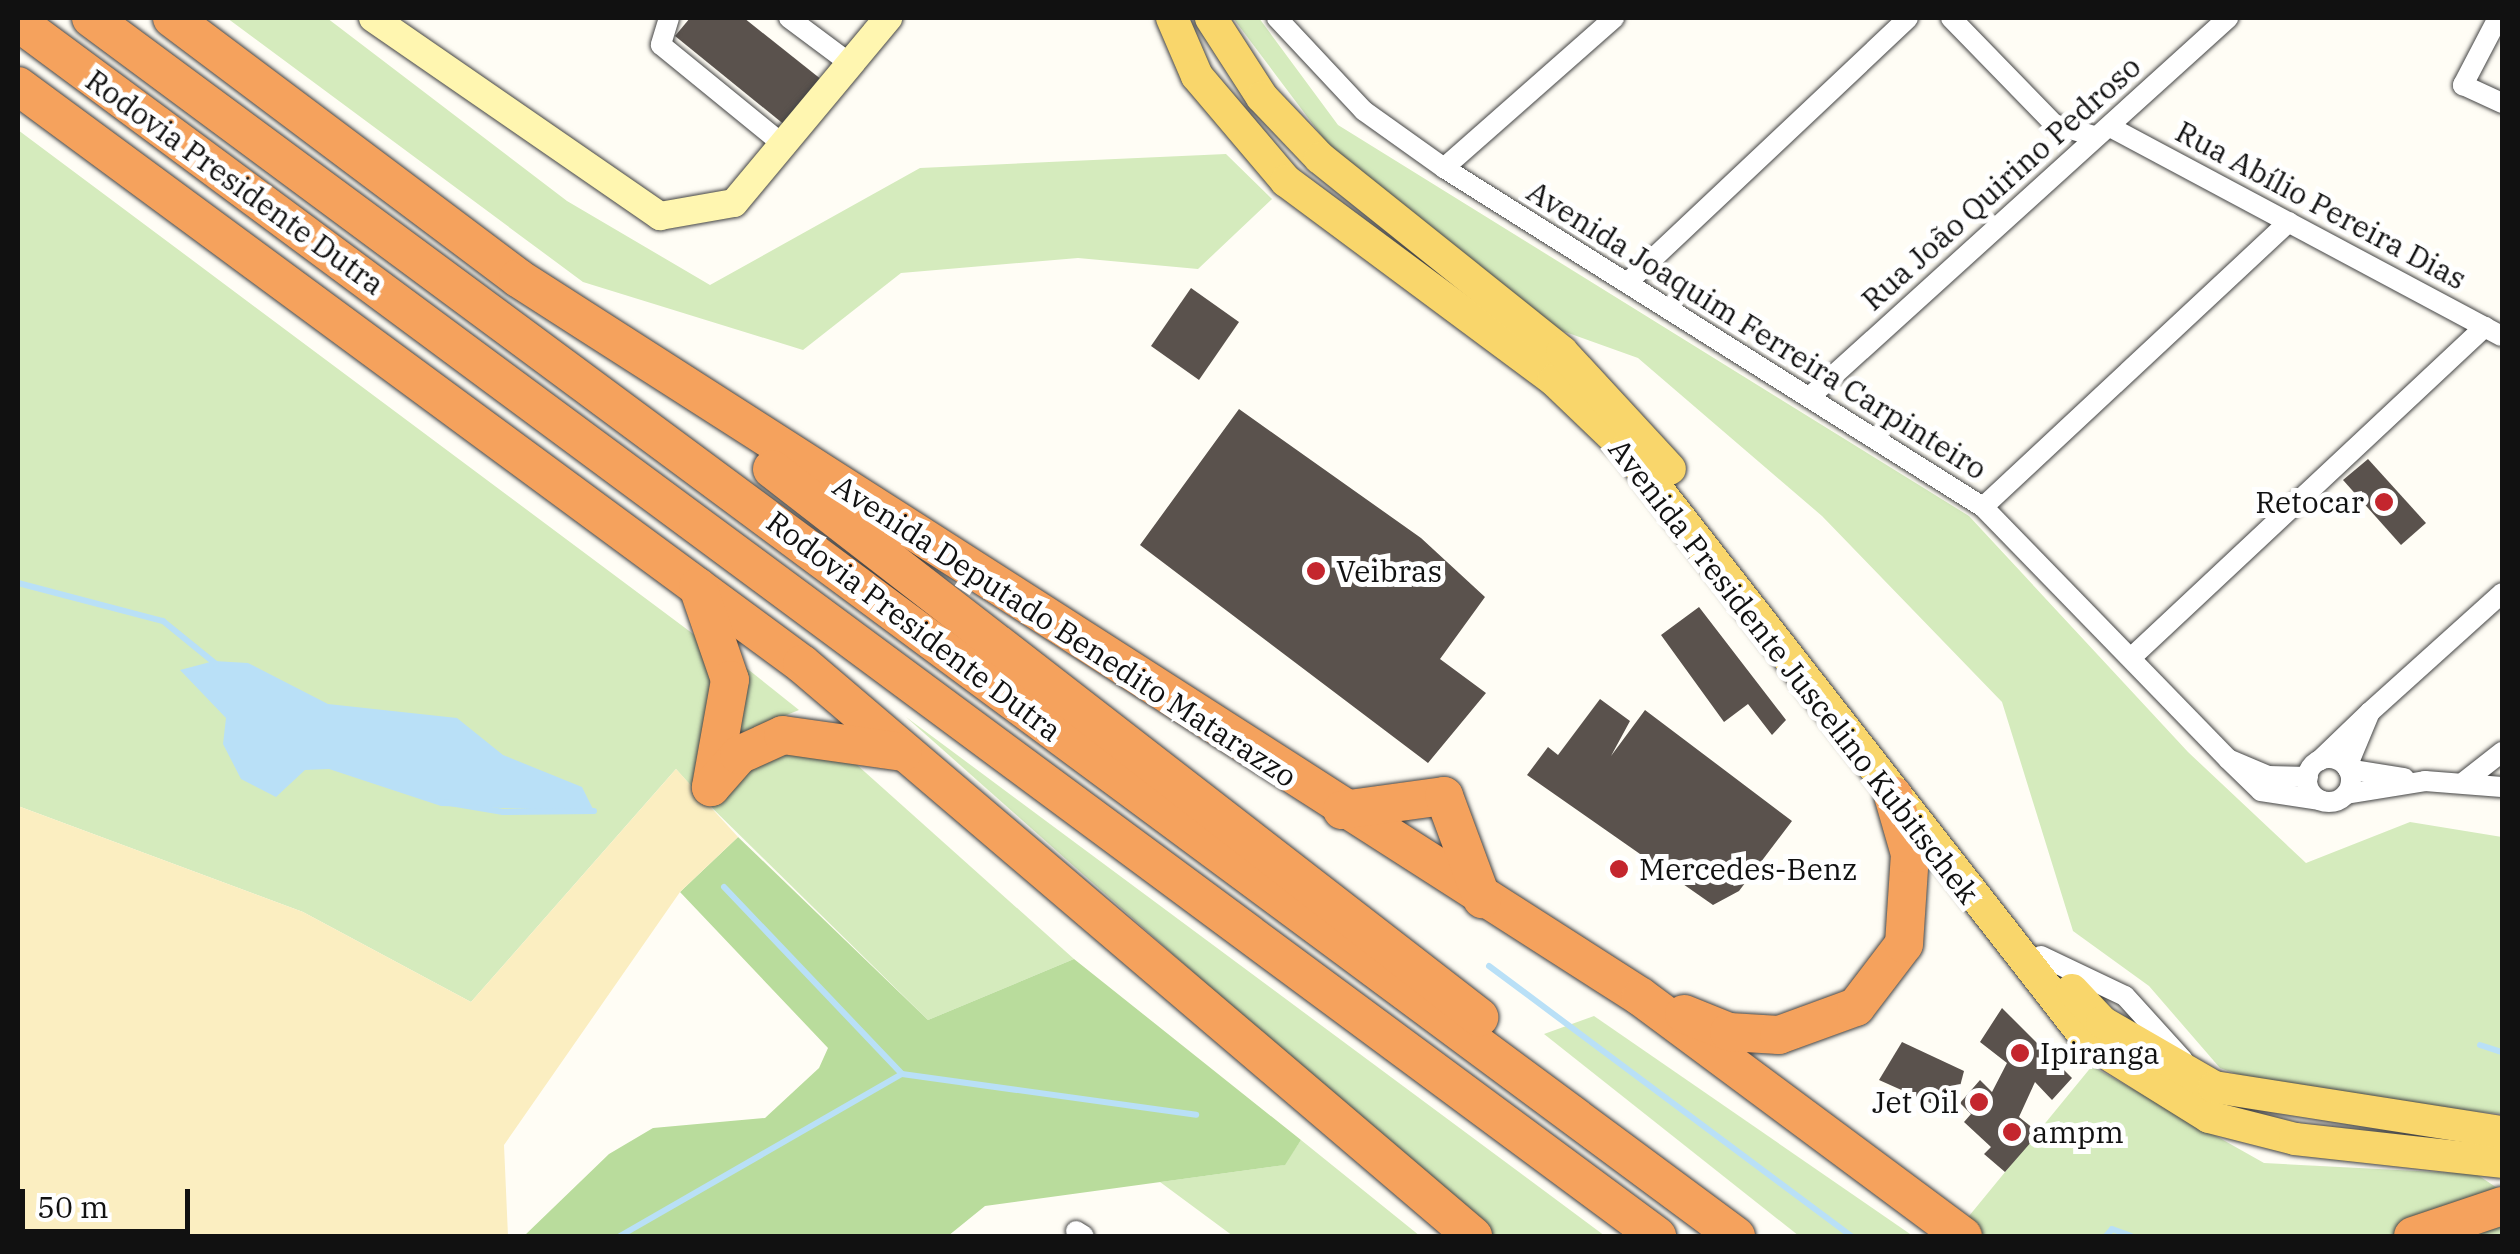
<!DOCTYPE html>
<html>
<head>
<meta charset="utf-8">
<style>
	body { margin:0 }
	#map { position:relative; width:2520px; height:1254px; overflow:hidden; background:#fffdf5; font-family:"IBM Plex Serif",serif }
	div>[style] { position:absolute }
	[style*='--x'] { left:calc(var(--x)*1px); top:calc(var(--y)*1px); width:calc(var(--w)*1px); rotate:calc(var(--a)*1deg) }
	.green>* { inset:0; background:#d5ebbd }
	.forest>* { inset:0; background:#b9dc9c }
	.sand>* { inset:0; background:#fbeec1 }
	.water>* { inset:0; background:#b9e0f7 }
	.stream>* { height:6px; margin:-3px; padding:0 3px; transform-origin:3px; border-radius:3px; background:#b9e0f7 }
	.building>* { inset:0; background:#5a524d }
	.roads { filter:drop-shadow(0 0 2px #444) drop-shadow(0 0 2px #444) }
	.minor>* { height:20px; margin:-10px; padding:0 10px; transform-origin:10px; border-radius:10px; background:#fff }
	.minor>.ring { margin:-10px; padding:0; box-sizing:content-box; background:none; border:20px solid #fff; border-radius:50% }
	.secondary>* { height:28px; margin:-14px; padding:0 14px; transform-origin:14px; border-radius:14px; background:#fff6b0 }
	.primary>* { height:32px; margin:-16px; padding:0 16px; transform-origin:16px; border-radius:16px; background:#f9d66b }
	.motorway>* { height:38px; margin:-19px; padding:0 19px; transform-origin:19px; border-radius:19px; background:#f5a25d }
	.dots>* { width:28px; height:28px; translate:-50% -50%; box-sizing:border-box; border:5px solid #fff; border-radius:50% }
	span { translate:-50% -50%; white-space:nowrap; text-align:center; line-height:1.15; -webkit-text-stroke:10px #fff; paint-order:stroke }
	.street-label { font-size:30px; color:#111 }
	.poi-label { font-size:30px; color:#111 }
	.right { translate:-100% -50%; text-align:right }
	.left { translate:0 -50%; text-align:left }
	.frame { position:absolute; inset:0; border:20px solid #111; pointer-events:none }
	.scale { position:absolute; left:20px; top:1189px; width:170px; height:45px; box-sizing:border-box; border:5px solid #111; border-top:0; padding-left:12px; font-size:30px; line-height:35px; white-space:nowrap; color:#111; -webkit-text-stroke:8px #fff; paint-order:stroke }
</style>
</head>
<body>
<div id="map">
	<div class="green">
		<div style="clip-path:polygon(227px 18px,327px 18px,567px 201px,710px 285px,920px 168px,1226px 154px,1272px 199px,1198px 269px,1078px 258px,901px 273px,803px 350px,583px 282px)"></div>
		<div style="clip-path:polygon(1233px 18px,1259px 18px,1338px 125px,1969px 516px,2188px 752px,2306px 863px,2410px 822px,2502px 837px,2502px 1114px,2293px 1094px,2220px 1068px,2149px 986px,2073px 931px,2002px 702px,1822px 516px,1638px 358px,1557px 329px,1327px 143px)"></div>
		<div style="clip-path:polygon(18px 130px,712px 648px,718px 665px,700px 796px,676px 769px,471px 1002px,303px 912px,18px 806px)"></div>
		<div style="clip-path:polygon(740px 663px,799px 710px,727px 739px)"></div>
		<div style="clip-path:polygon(906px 717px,1605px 1236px,1490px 1236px)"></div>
		<div style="clip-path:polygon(773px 745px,837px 747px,1074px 959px,928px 1020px,704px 800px)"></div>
		<div style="clip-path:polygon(1594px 1016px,1913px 1236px,1799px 1236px,1544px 1034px)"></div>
		<div style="clip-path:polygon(2092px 1066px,2264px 1163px,2476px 1174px,2502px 1191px,2502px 1236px,1973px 1236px,1960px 1227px)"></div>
		<div style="clip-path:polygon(1301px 1140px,1420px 1236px,1233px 1236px,1160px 1182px,1284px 1165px)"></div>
	</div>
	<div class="forest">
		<div style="clip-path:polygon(738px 837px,928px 1020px,1074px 959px,1301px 1140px,1285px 1165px,985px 1206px,948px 1236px,524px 1236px,609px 1154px,653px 1128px,765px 1118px,819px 1068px,828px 1048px,680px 892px)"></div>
	</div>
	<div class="sand">
		<div style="clip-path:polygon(676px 769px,738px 837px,680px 892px,504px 1145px,508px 1236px,18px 1236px,18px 806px,303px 912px,471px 1002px)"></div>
	</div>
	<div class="water">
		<div style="clip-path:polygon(214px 661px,248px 663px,328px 704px,457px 718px,503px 755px,582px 787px,594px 811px,441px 806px,329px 769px,305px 770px,276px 797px,241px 779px,223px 744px,226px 718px,180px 670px)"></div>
	</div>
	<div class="stream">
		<div style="--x:18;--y:583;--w:150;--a:14.7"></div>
		<div style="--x:163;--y:621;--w:68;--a:39.1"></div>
		<div style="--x:438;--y:801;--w:66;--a:9.6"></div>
		<div style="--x:503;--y:812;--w:91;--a:-0.6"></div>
		<div style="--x:724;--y:887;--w:258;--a:46.4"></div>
		<div style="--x:902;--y:1074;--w:297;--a:7.9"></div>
		<div style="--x:1489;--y:966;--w:452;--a:36.7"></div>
		<div style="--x:2480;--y:1045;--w:23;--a:18"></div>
		<div style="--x:620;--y:1236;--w:325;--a:-29.9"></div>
		<div style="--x:2106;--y:1236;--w:9;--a:-49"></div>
		<div style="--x:2112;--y:1229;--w:20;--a:20"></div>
	</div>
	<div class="building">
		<div style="clip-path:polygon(690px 18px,744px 18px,822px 80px,786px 126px,675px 36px)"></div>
		<div style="clip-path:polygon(1191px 288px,1239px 322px,1199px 380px,1151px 346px)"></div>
		<div style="clip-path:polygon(1239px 409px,1421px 538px,1485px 597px,1440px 659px,1486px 693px,1428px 763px,1140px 545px)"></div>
		<div style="clip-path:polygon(2368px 459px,2426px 523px,2401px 545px,2343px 480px)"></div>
		<div style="clip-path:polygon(1699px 607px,1786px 720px,1772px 735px,1748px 704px,1724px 722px,1661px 635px)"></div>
		<div style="clip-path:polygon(1600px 699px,1630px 721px,1611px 756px,1645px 710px,1792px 821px,1739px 891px,1713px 905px,1527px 775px,1548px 747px,1558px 755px)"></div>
		<div style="clip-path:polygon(2002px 1008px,2072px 1078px,2052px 1100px,2035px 1082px,2019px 1117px,2039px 1133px,2005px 1172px,1984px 1154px,1991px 1147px,1964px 1122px,1971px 1114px,1960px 1103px,1980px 1080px,1992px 1092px,2007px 1063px,1980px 1042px)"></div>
		<div style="clip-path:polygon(1902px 1042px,1964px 1071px,1953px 1113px,1879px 1080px)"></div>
	</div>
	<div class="roads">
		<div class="minor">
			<div style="--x:669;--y:18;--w:28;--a:107"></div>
			<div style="--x:661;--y:45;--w:161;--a:39.2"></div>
			<div style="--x:789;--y:18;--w:74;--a:36.7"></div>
			<div style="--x:1277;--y:18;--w:127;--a:46.9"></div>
			<div style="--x:1364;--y:111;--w:98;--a:35.5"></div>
			<div style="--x:1444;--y:168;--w:637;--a:32.17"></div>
			<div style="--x:1983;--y:507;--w:351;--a:45.8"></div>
			<div style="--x:1951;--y:18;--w:148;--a:45.8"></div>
			<div style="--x:2054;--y:124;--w:42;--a:16.7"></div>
			<div style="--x:2498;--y:18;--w:76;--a:117.6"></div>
			<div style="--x:2463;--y:85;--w:43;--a:24.8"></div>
			<div style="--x:2110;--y:127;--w:444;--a:28.1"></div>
			<div style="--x:1444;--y:168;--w:227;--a:-41.4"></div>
			<div style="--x:1627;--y:283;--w:386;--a:-43.3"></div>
			<div style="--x:1814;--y:393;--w:559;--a:-42.17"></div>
			<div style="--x:1983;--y:507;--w:418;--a:-43"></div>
			<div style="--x:2133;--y:656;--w:482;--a:-43.1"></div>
			<div style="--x:2370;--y:712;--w:178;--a:-42"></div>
			<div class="ring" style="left:2307px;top:758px;width:24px;height:24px"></div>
			<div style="--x:2319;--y:761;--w:71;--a:-43.9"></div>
			<div style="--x:2370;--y:712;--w:60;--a:112.7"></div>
			<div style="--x:2348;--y:769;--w:57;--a:9.1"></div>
			<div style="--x:2308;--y:777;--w:40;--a:-178.6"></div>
			<div style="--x:2268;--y:776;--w:43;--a:-157"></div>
			<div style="--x:2228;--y:759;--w:46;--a:44.1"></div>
			<div style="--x:2261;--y:791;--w:60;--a:8.7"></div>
			<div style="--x:2465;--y:781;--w:47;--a:-38.1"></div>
			<div style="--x:2346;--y:794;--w:80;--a:-9.3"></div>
			<div style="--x:2425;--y:781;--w:77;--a:4.5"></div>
			<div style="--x:2041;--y:956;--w:93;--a:25.5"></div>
			<div style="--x:2125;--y:996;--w:86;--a:47.8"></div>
			<div style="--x:1076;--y:1231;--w:9;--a:32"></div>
		</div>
		<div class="secondary">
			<div style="--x:373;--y:18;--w:349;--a:34.6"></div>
			<div style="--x:660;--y:216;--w:75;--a:-10"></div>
			<div style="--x:734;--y:203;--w:241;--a:-50.2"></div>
		</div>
		<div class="primary">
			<div style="--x:1172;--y:18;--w:63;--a:66.7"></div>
			<div style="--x:1197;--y:76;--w:138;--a:49.7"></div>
			<div style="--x:1286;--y:181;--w:334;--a:36.6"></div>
			<div style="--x:1554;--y:380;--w:100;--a:43.8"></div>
			<div style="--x:1626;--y:449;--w:754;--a:52.01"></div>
			<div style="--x:2090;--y:1043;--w:140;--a:31.9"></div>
			<div style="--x:2209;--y:1117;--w:89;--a:14.3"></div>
			<div style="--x:2295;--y:1139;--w:208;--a:6.3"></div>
			<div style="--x:1211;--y:18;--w:94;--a:57.2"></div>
			<div style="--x:1262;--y:97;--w:84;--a:46.4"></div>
			<div style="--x:1320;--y:158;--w:310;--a:38.7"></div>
			<div style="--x:1562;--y:352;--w:159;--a:47.3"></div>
			<div style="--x:2072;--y:990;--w:44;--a:46.8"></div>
			<div style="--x:2102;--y:1022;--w:129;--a:30.1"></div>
			<div style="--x:2214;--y:1087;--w:291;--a:8.9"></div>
		</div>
		<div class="motorway">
			<div style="--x:91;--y:18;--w:2047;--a:36.52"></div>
			<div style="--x:172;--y:18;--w:433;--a:36.9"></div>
			<div style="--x:518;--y:278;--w:1333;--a:32.63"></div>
			<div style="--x:1641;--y:997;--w:401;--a:36.6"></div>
			<div style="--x:18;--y:22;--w:2040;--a:36.53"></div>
			<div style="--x:18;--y:86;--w:974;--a:36.4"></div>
			<div style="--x:802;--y:664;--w:882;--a:40.45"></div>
			<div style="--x:772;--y:469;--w:895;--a:37.78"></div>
			<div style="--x:698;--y:587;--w:98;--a:71"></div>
			<div style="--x:730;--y:680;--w:109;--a:100.1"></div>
			<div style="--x:711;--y:787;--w:43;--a:-48.8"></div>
			<div style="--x:739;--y:755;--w:48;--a:-24.4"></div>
			<div style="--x:783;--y:735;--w:121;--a:8.1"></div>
			<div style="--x:1342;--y:810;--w:103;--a:-7.8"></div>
			<div style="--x:1444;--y:796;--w:110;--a:69.7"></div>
			<div style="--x:1684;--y:1014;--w:48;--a:21.8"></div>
			<div style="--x:1729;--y:1032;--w:50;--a:3.4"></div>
			<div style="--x:1779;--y:1035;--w:82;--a:-20"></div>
			<div style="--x:1856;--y:1007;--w:79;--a:-52.7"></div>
			<div style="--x:1904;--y:944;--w:90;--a:-86.2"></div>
			<div style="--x:1910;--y:854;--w:61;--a:-106.1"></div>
			<div style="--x:2413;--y:1236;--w:94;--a:-18.6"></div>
		</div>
	</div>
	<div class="dots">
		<div style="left:2384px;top:502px;background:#c4262e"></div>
		<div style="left:1316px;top:571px;background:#c4262e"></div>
		<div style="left:1619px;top:869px;background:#c4262e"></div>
		<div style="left:2020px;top:1053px;background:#c4262e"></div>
		<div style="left:1979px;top:1102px;background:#c4262e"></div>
		<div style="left:2012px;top:1132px;background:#c4262e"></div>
	</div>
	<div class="street-label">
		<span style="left:235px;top:182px;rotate:36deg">Rodovia Presidente Dutra</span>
		<span style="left:2001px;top:183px;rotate:-42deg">Rua João Quirino Pedroso</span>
		<span style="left:2321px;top:205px;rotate:28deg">Rua Abílio Pereira Dias</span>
		<span style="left:1757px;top:330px;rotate:32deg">Avenida Joaquim Ferreira Carpinteiro</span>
		<span style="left:914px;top:626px;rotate:37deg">Rodovia Presidente Dutra</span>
		<span style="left:1065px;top:631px;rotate:33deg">Avenida Deputado Benedito Matarazzo</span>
		<span style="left:1794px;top:671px;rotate:52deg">Avenida Presidente Juscelino Kubitschek</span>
	</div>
	<div class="poi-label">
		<span class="right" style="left:2364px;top:502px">Retocar</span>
		<span class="left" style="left:1336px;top:571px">Veibras</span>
		<span class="left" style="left:1639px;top:869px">Mercedes-Benz</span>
		<span class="left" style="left:2040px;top:1053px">Ipiranga</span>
		<span class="right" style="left:1959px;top:1102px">Jet Oil</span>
		<span class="left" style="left:2032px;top:1132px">ampm</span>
	</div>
	<div class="frame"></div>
	<div class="scale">50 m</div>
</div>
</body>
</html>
